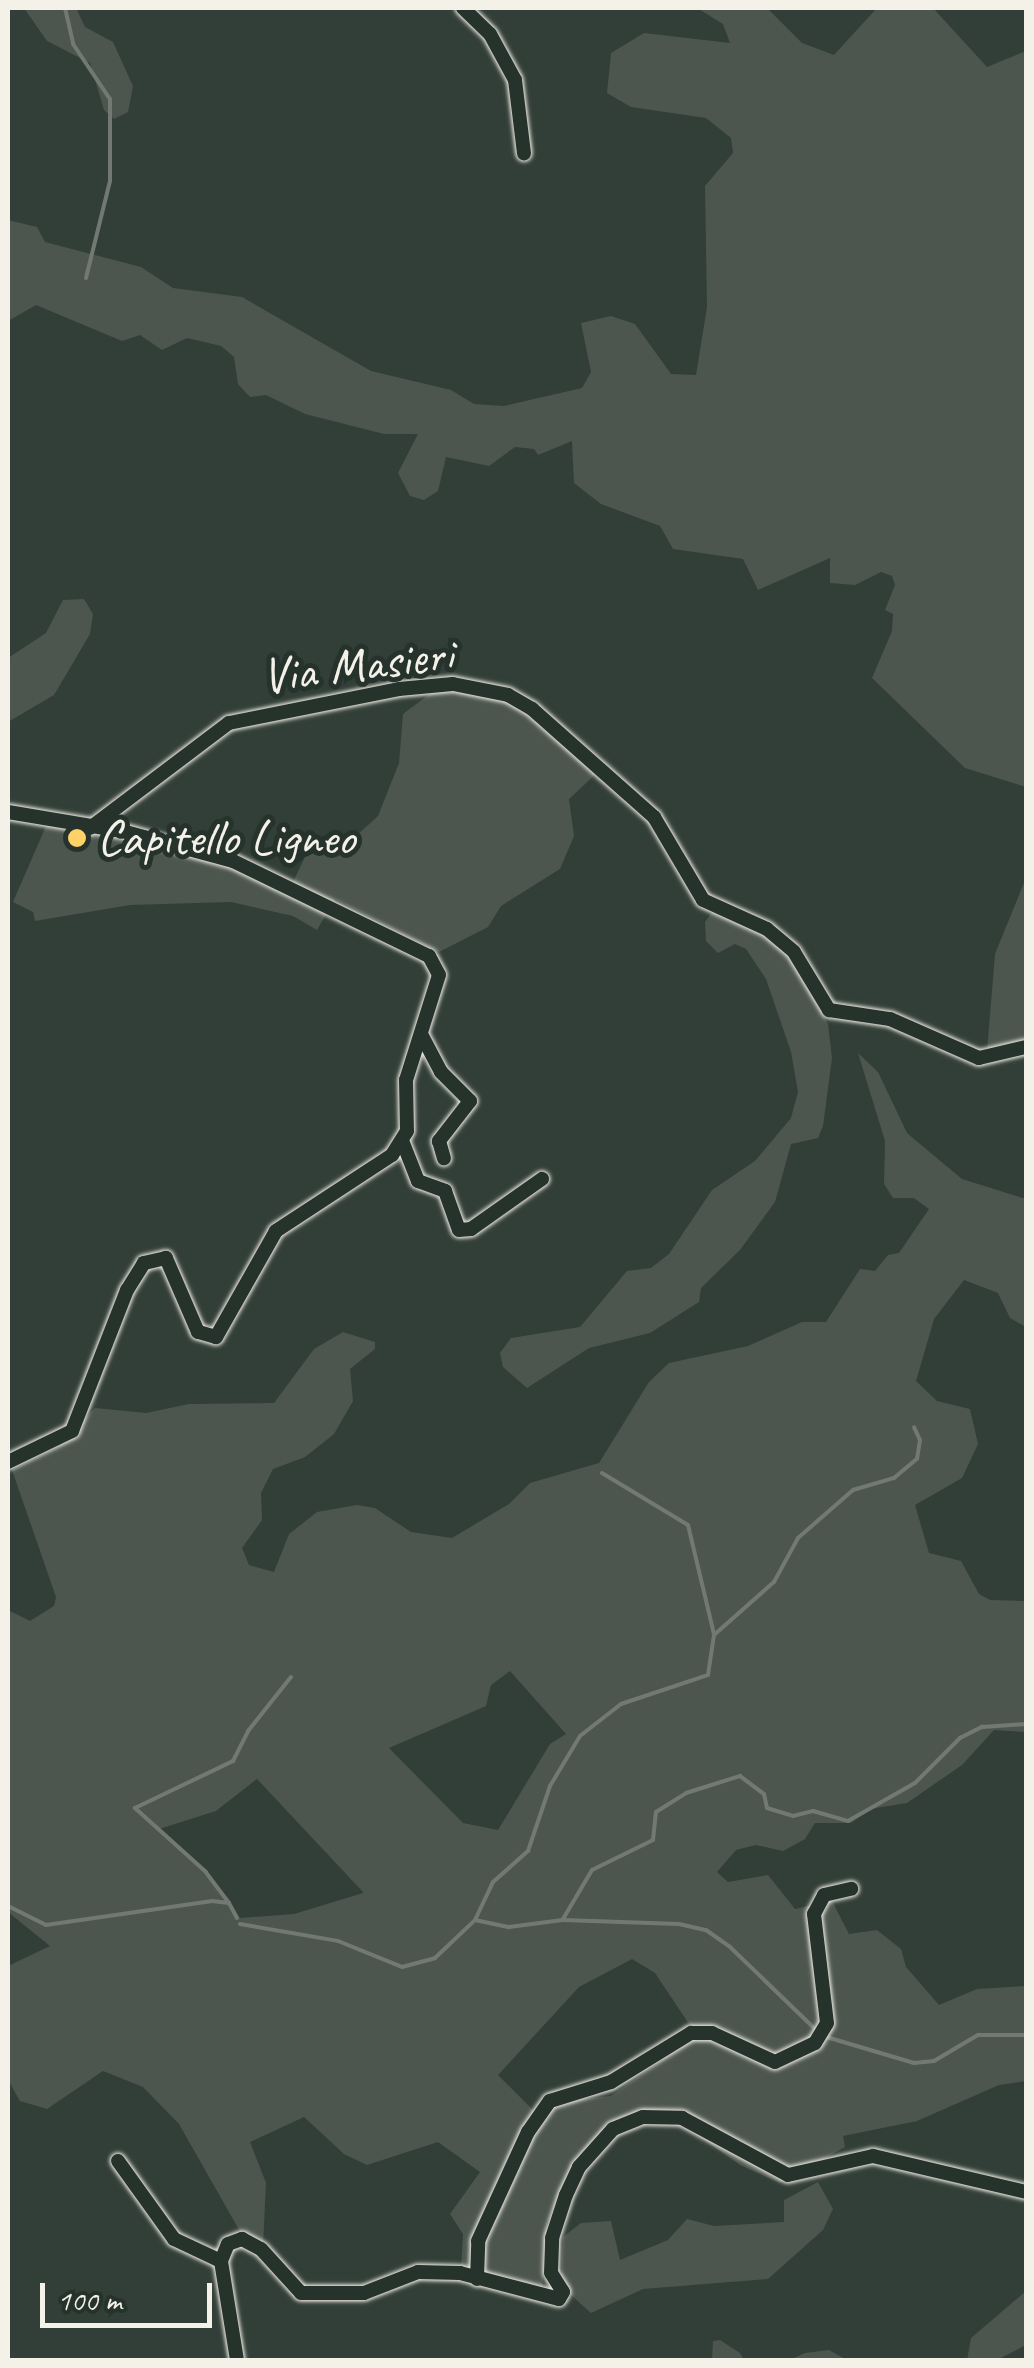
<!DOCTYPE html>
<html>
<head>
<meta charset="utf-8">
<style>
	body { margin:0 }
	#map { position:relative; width:1034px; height:2368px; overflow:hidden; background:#323e38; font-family:Caveat,sans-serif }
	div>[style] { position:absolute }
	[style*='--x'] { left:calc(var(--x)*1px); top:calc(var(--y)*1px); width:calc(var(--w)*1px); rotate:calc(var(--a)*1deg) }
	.green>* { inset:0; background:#4c564f }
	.stream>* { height:4px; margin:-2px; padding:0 2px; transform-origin:2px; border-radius:2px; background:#727972 }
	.roads { filter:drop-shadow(0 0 2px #f4f1e8) drop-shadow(0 0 2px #f4f1e8) }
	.street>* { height:14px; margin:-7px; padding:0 7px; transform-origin:7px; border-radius:7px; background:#26332d }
	.dots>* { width:28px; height:28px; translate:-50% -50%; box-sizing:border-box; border:5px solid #26332d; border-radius:50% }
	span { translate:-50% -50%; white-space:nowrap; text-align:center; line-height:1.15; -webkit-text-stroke:10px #26332d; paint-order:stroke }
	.street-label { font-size:50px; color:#f4f1e8 }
	.poi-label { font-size:50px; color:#f4f1e8 }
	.left { translate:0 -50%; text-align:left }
	.frame { position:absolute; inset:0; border:10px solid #f4f1e8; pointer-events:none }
	.scale { position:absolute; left:40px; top:2283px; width:172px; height:45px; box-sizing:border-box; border:5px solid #f4f1e8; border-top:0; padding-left:12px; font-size:30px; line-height:35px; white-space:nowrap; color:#f4f1e8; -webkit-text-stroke:8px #26332d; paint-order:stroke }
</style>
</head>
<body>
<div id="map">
	<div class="green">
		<div style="clip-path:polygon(24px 8px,76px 8px,85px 27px,113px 42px,133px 86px,128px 112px,114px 119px,104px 110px,90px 63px,47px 41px)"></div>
		<div style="clip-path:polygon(697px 8px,767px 8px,802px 43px,834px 55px,877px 8px,933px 8px,987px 67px,1026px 51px,1026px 787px,965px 768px,872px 678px,892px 631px,893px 614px,885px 610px,895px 585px,892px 576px,881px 572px,855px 585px,830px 583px,830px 558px,758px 590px,743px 559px,673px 549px,660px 526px,601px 504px,574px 483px,572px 441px,538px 455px,534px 449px,515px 447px,489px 466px,446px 457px,438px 491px,424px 500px,410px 496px,398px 473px,418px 434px,384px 434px,305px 414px,266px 395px,250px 397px,238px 384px,234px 357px,221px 346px,187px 338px,162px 350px,140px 335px,122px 341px,36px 305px,8px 321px,8px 220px,37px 227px,45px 242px,141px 267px,173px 288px,242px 297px,371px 371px,451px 390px,474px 404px,504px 406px,582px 388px,591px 372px,581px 323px,611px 316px,635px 324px,671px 374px,696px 375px,707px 307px,705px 186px,733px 153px,731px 138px,706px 118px,631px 107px,607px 93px,611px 53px,644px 33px,730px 43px,723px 24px)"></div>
		<div style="clip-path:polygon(84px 599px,93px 614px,90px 634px,54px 695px,8px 722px,8px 658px,46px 633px,63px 600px)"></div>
		<div style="clip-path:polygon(439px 687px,516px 703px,599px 771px,569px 799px,574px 836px,560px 869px,501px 906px,488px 927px,439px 952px,335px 899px,317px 930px,293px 916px,231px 902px,130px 905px,35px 921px,33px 912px,13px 902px,49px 819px,246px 861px,293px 882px,305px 857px,356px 836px,378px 816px,399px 763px,403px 714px)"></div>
		<div style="clip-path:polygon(1026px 878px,1026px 1053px,986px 1064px,995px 954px)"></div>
		<div style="clip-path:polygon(720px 901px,777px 926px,828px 1024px,832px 1058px,823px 1126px,818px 1138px,791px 1144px,775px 1202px,740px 1250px,701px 1288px,699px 1302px,650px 1333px,589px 1348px,527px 1388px,503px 1367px,500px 1353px,511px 1338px,580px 1327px,627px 1271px,651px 1268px,669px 1254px,712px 1190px,755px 1161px,791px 1118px,798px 1092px,791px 1052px,766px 979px,746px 949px,735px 944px,718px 953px,706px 941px,705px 922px)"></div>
		<div style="clip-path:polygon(evenodd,858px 1053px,878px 1072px,907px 1133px,920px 1144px,962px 1179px,1026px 1199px,1026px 1327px,1010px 1318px,998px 1293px,964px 1280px,934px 1319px,916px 1381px,937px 1401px,970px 1409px,978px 1444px,962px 1478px,915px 1505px,929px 1553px,961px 1561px,979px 1594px,990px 1600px,1026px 1601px,1026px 1732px,994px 1730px,962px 1765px,907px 1803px,870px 1809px,851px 1823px,815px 1823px,805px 1839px,783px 1851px,756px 1845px,736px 1850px,717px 1872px,728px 1882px,768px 1875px,795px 1909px,832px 1901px,849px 1934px,877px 1930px,901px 1949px,906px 1967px,939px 2005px,977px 1989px,1026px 1986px,1026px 2081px,999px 2085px,917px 2121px,843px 2136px,845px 2147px,780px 2183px,740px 2165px,676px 2120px,611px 2123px,572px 2166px,547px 2223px,542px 2291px,461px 2269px,463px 2234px,450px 2214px,480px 2172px,438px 2142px,367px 2165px,344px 2154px,304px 2117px,250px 2142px,266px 2183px,263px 2246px,242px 2235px,179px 2124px,143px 2087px,103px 2071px,47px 2109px,20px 2101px,8px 2080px,8px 1966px,50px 1946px,8px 1912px,8px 1610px,30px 1621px,54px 1606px,56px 1597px,12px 1470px,59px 1447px,95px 1408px,146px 1413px,189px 1404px,274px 1403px,314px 1349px,343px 1332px,375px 1342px,375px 1349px,350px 1369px,353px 1401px,334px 1434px,305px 1457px,273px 1469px,261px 1493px,262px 1520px,242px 1548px,249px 1565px,274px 1572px,289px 1534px,317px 1512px,357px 1505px,375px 1508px,411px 1532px,452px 1538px,509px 1504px,530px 1483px,599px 1463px,649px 1382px,669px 1363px,748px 1346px,802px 1322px,826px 1322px,860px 1269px,875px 1271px,888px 1255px,899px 1253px,929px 1209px,914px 1198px,893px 1198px,884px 1184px,885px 1141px,858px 1053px,510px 1671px,566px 1734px,550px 1744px,498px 1830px,463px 1823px,389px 1748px,486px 1706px,491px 1685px,510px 1671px,858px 1053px,257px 1779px,363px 1892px,363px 1893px,294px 1914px,240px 1918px,210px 1874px,159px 1829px,216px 1811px,257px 1779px,858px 1053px,632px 1959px,655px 1973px,697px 2036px,611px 2096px,573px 2100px,539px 2116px,498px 2075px,579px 1987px,632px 1959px)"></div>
		<div style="clip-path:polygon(818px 2182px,833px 2209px,823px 2230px,768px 2279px,643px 2289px,591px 2313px,561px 2286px,563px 2237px,581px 2223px,611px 2221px,620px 2260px,668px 2240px,687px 2219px,714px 2226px,784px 2222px,784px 2200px)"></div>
		<div style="clip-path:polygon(1026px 2291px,1026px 2345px,997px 2360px,967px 2360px,971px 2338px)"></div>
		<div style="clip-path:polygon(720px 2340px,740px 2353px,744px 2360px,712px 2360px,713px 2341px)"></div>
		<div style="clip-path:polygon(829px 2350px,847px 2360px,789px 2360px,805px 2353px)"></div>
	</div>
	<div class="stream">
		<div style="--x:65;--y:8;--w:37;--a:77"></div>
		<div style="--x:73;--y:44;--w:66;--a:56.1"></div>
		<div style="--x:110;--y:99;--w:82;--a:90"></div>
		<div style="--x:110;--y:181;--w:100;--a:103.9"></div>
		<div style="--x:602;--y:1473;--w:100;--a:31.2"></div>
		<div style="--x:688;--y:1525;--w:112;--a:76.6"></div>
		<div style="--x:229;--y:1903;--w:39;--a:-127"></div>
		<div style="--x:206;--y:1872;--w:96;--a:-138"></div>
		<div style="--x:135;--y:1808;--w:109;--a:-25.6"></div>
		<div style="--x:233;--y:1761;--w:34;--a:-63"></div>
		<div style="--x:248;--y:1731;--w:69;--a:-51.5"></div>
		<div style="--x:8;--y:1906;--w:42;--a:26.6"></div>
		<div style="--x:46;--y:1925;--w:168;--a:-8.2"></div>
		<div style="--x:212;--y:1901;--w:17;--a:7"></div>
		<div style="--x:229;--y:1903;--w:17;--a:62"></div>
		<div style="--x:563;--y:1919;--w:57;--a:-59.4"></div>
		<div style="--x:592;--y:1870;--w:68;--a:-26.2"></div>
		<div style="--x:653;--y:1840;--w:28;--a:-84"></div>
		<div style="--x:656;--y:1812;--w:36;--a:-32"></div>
		<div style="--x:686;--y:1793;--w:57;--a:-17.5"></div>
		<div style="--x:740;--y:1776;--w:30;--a:37"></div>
		<div style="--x:764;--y:1794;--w:14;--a:78"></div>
		<div style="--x:767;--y:1808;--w:27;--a:17"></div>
		<div style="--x:793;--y:1816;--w:21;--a:-14"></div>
		<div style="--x:813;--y:1811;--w:36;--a:16"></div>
		<div style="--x:848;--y:1821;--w:77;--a:-29.6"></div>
		<div style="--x:915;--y:1783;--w:64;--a:-45"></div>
		<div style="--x:960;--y:1738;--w:25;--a:-27"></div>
		<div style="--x:982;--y:1727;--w:44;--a:-3.9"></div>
		<div style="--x:475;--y:1920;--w:42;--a:-64.7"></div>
		<div style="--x:493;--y:1882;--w:47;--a:-41.5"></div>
		<div style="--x:528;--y:1851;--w:69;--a:-71.3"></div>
		<div style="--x:550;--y:1786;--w:58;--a:-59"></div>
		<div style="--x:580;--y:1736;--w:52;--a:-38"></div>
		<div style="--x:621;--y:1704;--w:92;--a:-18.4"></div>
		<div style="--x:708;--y:1675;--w:40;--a:-81.5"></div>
		<div style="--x:714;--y:1635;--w:80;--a:-41.5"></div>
		<div style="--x:774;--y:1582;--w:50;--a:-61.4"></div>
		<div style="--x:798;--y:1538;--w:73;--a:-41.1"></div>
		<div style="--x:853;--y:1490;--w:43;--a:-16.3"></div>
		<div style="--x:894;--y:1478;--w:30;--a:-40"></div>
		<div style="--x:917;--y:1459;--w:19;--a:-81"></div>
		<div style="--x:920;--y:1440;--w:14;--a:-115"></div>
		<div style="--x:240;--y:1924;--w:99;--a:9.8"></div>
		<div style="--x:338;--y:1941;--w:69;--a:22.1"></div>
		<div style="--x:402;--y:1967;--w:34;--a:-15"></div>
		<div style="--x:435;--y:1958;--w:55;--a:-43.5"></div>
		<div style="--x:475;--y:1920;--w:35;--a:12"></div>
		<div style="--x:509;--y:1927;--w:54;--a:-7.4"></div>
		<div style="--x:563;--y:1920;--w:116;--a:2"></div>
		<div style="--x:679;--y:1924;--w:28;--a:13"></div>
		<div style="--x:706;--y:1930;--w:28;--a:35"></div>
		<div style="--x:729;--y:1946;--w:121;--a:44"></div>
		<div style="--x:823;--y:2036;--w:95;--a:16.5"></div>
		<div style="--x:914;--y:2063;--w:20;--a:-6"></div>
		<div style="--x:934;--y:2061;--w:51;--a:-30.6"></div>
		<div style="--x:978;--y:2035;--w:48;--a:0"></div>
	</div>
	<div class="roads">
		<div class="street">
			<div style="--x:463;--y:8;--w:37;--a:44"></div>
			<div style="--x:490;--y:34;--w:52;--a:61.5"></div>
			<div style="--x:515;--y:80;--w:74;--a:83"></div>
			<div style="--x:8;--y:812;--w:116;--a:9.5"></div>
			<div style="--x:122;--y:831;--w:115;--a:15.1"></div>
			<div style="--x:233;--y:861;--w:218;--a:25.9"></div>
			<div style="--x:429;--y:956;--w:21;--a:62"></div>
			<div style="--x:439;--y:975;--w:110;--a:107.4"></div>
			<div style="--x:406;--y:1080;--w:51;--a:88.9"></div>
			<div style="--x:407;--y:1131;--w:28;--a:122"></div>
			<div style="--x:392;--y:1155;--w:139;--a:146.8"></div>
			<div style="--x:276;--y:1231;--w:122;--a:119.5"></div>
			<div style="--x:216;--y:1337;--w:19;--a:-164"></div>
			<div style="--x:198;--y:1332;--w:81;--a:-113.4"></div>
			<div style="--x:166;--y:1258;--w:23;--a:167"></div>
			<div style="--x:144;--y:1263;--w:32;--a:122"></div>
			<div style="--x:127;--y:1290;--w:151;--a:111.3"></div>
			<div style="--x:72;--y:1431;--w:71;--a:154.2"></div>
			<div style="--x:90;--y:828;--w:174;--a:-37.1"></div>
			<div style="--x:229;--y:723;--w:173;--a:-11.3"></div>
			<div style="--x:399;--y:689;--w:54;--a:-5.3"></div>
			<div style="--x:453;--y:684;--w:56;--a:11.3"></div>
			<div style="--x:508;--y:695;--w:28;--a:30"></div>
			<div style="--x:532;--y:709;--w:163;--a:41.5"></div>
			<div style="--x:654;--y:817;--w:96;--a:59.4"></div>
			<div style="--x:703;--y:900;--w:70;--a:24.4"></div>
			<div style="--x:767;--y:929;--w:35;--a:40"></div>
			<div style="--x:794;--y:952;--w:68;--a:58.9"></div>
			<div style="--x:829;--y:1010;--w:62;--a:8.4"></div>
			<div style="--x:890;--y:1019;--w:97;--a:23.7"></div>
			<div style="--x:979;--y:1058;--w:48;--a:-13.2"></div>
			<div style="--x:421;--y:1034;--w:43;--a:62.2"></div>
			<div style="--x:441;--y:1072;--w:41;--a:45"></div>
			<div style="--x:470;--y:1101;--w:51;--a:127.8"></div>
			<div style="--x:439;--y:1141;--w:18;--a:74"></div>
			<div style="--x:403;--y:1143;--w:41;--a:68.5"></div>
			<div style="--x:418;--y:1181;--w:29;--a:20"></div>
			<div style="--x:445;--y:1191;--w:41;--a:70.3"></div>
			<div style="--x:459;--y:1230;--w:12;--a:-5"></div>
			<div style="--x:471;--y:1229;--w:87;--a:-35.2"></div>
			<div style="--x:118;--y:2161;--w:96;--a:54.3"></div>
			<div style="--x:174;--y:2239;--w:52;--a:25.1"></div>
			<div style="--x:477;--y:2279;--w:38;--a:-88"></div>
			<div style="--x:478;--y:2241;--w:120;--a:-65.4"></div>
			<div style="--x:528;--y:2132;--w:38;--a:-55"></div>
			<div style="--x:550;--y:2101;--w:64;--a:-17.3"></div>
			<div style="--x:611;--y:2082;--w:94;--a:-31.5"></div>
			<div style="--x:691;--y:2033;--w:21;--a:0"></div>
			<div style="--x:712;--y:2033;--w:69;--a:24.7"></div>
			<div style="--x:775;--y:2062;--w:44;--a:-25.4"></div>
			<div style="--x:815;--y:2043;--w:23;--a:-59"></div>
			<div style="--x:827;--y:2023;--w:110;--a:-96.8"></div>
			<div style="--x:814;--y:1914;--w:21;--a:-62"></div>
			<div style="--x:824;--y:1895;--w:28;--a:-13"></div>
			<div style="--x:237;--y:2360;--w:100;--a:-99.2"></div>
			<div style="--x:221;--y:2261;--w:18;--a:-68"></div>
			<div style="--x:228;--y:2244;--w:15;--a:-20"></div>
			<div style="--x:242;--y:2239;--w:21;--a:28"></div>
			<div style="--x:261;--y:2249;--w:59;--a:47.7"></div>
			<div style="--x:301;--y:2293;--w:63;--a:0"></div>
			<div style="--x:364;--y:2293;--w:58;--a:-21.3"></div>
			<div style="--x:418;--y:2272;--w:42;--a:1.4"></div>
			<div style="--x:460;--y:2273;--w:102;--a:14.7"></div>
			<div style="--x:559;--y:2299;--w:8;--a:-60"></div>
			<div style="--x:563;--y:2292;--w:22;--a:-122"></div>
			<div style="--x:551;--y:2273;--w:35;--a:-88"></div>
			<div style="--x:552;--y:2238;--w:45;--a:-72"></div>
			<div style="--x:566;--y:2195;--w:31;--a:-65"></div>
			<div style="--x:579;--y:2167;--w:51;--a:-48.2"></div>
			<div style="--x:613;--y:2129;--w:32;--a:-22"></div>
			<div style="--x:643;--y:2117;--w:39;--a:1"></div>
			<div style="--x:682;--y:2118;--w:120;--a:28.3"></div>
			<div style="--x:788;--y:2175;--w:87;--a:-12.6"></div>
			<div style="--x:873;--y:2156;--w:157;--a:13.2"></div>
		</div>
	</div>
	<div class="dots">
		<div style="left:77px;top:838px;background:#ffd166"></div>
	</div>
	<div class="street-label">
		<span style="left:357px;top:665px;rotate:-7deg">Via Masieri</span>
	</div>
	<div class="poi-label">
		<span class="left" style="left:97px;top:838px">Capitello Ligneo</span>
	</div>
	<div class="frame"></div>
	<div class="scale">100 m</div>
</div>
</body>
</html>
